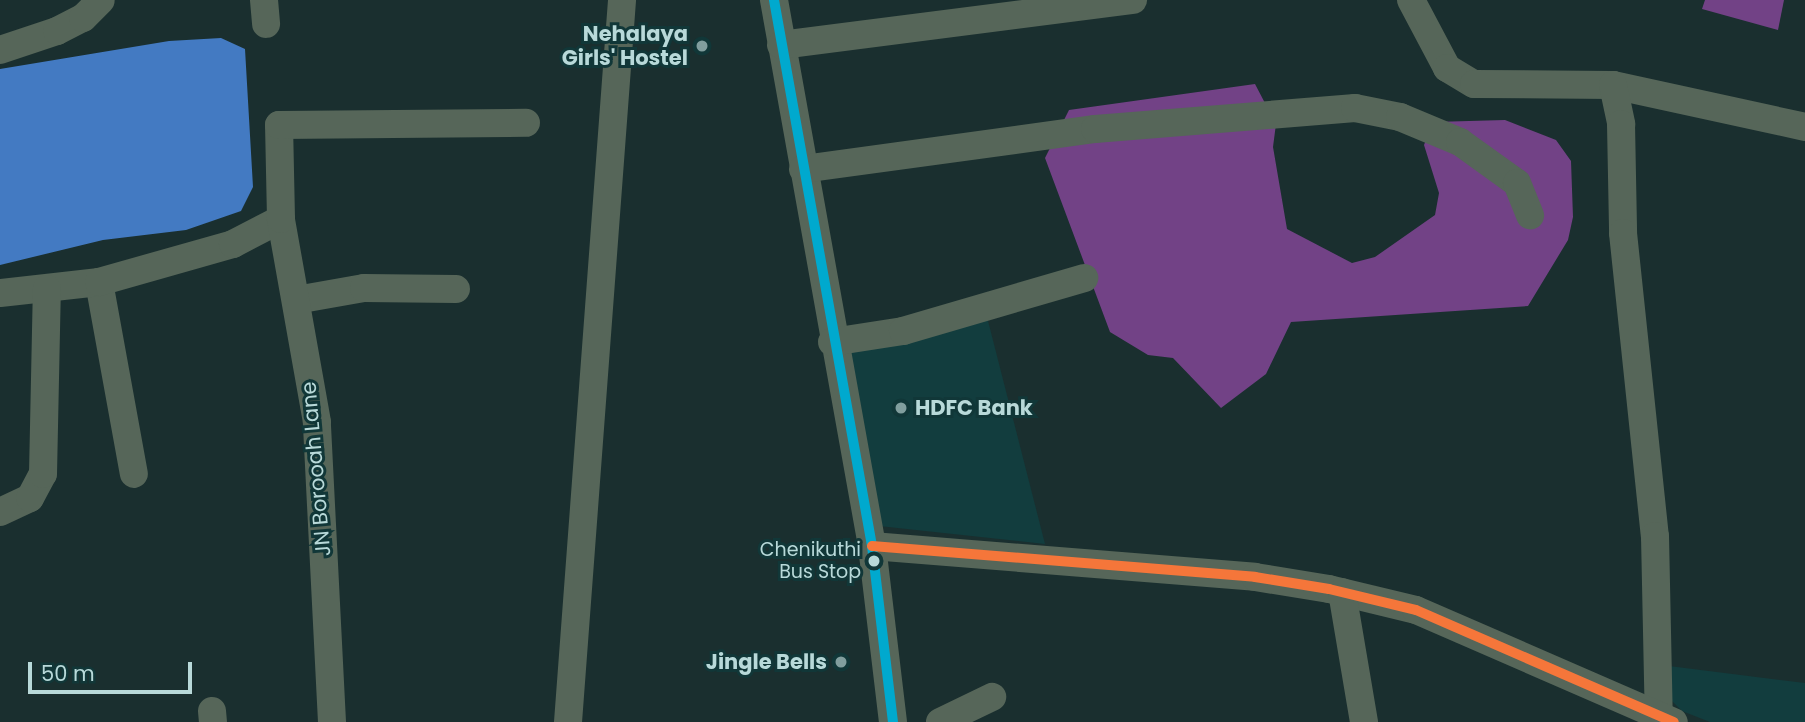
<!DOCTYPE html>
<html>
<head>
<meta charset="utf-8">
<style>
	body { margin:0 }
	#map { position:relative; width:1805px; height:722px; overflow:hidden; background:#1a2f2f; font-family:Poppins,sans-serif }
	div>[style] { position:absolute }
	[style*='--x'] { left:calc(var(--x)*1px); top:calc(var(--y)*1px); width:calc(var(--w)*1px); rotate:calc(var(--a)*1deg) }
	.built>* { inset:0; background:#123d3e }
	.forest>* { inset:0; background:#724286 }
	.water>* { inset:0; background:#437ac2 }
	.minor>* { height:28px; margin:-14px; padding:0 14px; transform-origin:14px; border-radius:14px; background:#566659 }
	.bus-1>* { height:10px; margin:-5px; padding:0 5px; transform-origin:5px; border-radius:5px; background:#00a9ce }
	.bus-2>* { height:10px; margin:-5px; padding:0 5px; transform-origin:5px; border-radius:5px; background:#f5763a }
	.dots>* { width:19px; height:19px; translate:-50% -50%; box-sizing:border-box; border:4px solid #113738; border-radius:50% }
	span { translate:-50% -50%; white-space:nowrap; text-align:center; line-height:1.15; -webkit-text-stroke:6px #113738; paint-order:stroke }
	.bus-label { font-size:19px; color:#b8d9d9 }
	.right { translate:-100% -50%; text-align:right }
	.poi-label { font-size:21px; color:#b8d9d9; font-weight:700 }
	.left { translate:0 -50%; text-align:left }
	.street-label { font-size:21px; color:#b8d9d9 }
	.scale { position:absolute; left:28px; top:662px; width:164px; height:32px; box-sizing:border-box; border:4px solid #b8d9d9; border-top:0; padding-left:9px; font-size:21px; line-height:24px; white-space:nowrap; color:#b8d9d9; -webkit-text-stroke:5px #113738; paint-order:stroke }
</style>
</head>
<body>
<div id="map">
	<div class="built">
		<div style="clip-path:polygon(985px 309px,1045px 544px,879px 526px,850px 348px)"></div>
		<div style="clip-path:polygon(1669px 666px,1805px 683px,1805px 722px,1710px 722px,1682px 711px,1671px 700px)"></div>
	</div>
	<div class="forest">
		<div style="clip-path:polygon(1705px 0,1784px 0,1778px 30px,1702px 9px)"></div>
		<div style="clip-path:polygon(1255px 84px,1276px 124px,1273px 147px,1287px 229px,1352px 263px,1375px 257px,1435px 215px,1439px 193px,1424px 145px,1433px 122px,1505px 120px,1556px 140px,1571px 161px,1573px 217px,1568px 240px,1528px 306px,1291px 322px,1266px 374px,1221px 408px,1173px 358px,1148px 355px,1110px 332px,1045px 158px,1069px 110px)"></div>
	</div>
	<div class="water">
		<div style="clip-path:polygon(221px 38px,245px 49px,253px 187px,241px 211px,186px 230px,103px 240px,0 265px,0 69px,169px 41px)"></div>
	</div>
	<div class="minor">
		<div style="--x:264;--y:0;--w:24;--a:85"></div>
		<div style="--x:774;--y:0;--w:555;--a:79.82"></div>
		<div style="--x:872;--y:546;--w:177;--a:83.2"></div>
		<div style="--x:1411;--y:0;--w:77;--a:62.1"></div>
		<div style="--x:1447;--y:68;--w:31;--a:31"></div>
		<div style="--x:1474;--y:84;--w:139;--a:0.4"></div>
		<div style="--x:1613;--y:85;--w:197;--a:12.3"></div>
		<div style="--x:781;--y:45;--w:355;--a:-7.3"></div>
		<div style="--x:0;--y:50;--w:60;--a:-18.4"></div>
		<div style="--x:57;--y:31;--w:29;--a:-27"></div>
		<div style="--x:83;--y:18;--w:25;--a:-45"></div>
		<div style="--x:1613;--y:85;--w:40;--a:78"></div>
		<div style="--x:1621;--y:124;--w:109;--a:88.9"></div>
		<div style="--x:1623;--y:233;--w:305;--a:84"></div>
		<div style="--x:1655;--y:536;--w:186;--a:88.8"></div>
		<div style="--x:803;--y:169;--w:295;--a:-7.8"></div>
		<div style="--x:1095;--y:129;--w:261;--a:-4.6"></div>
		<div style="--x:1355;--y:108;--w:46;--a:11.3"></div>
		<div style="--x:1400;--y:117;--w:65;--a:22.6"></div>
		<div style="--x:1460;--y:142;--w:70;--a:35.7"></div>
		<div style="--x:1517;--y:183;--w:35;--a:68"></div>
		<div style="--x:99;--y:282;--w:195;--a:79.7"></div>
		<div style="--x:0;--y:293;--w:100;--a:-6.3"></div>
		<div style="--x:99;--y:282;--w:139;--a:-15.8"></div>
		<div style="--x:233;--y:244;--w:54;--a:-27.5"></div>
		<div style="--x:296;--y:300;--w:69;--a:-10"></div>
		<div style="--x:364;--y:288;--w:92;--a:0.6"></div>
		<div style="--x:832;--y:342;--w:72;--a:-8.8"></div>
		<div style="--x:903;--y:331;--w:189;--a:-16.3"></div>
		<div style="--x:0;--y:512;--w:33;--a:-25"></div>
		<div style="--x:30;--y:498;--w:27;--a:-62"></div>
		<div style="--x:43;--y:474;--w:185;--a:-88.8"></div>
		<div style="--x:872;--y:546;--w:384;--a:4.6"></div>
		<div style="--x:1255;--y:577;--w:75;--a:9.2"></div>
		<div style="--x:1329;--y:589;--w:89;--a:13.6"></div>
		<div style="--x:1416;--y:610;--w:281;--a:23.5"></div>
		<div style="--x:1342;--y:592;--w:132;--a:80.4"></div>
		<div style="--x:212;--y:711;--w:11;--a:85"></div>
		<div style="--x:332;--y:722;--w:300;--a:-92.9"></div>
		<div style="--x:317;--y:422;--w:206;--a:-100.1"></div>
		<div style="--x:281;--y:219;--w:94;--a:-91.2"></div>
		<div style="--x:279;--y:125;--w:247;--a:-0.5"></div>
		<div style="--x:568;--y:722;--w:724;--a:-85.72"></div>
		<div style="--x:940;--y:722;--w:58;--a:-25.7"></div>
	</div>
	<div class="bus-1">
		<div style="--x:774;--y:0;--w:555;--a:79.82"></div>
		<div style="--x:872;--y:546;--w:177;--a:83.2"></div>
	</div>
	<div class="bus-2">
		<div style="--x:872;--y:546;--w:384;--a:4.6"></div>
		<div style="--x:1255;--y:577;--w:75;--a:9.2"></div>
		<div style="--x:1329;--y:589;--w:89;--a:13.6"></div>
		<div style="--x:1416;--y:610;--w:281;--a:23.5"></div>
	</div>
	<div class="dots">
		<div style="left:702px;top:46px;background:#819e9e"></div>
		<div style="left:901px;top:408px;background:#819e9e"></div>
		<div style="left:874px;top:561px;background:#b8d9d9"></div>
		<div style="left:841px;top:662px;background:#819e9e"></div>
	</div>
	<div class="bus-label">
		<span class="right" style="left:861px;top:561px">Chenikuthi<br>Bus Stop</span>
	</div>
	<div class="poi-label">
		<span class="right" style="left:688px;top:46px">Nehalaya<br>Girls' Hostel</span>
		<span class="left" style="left:915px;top:408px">HDFC Bank</span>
		<span class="right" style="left:827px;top:662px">Jingle Bells</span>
	</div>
	<div class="street-label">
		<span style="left:316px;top:469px;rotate:-95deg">JN Borooah Lane</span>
	</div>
	<div class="scale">50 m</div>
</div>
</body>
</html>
